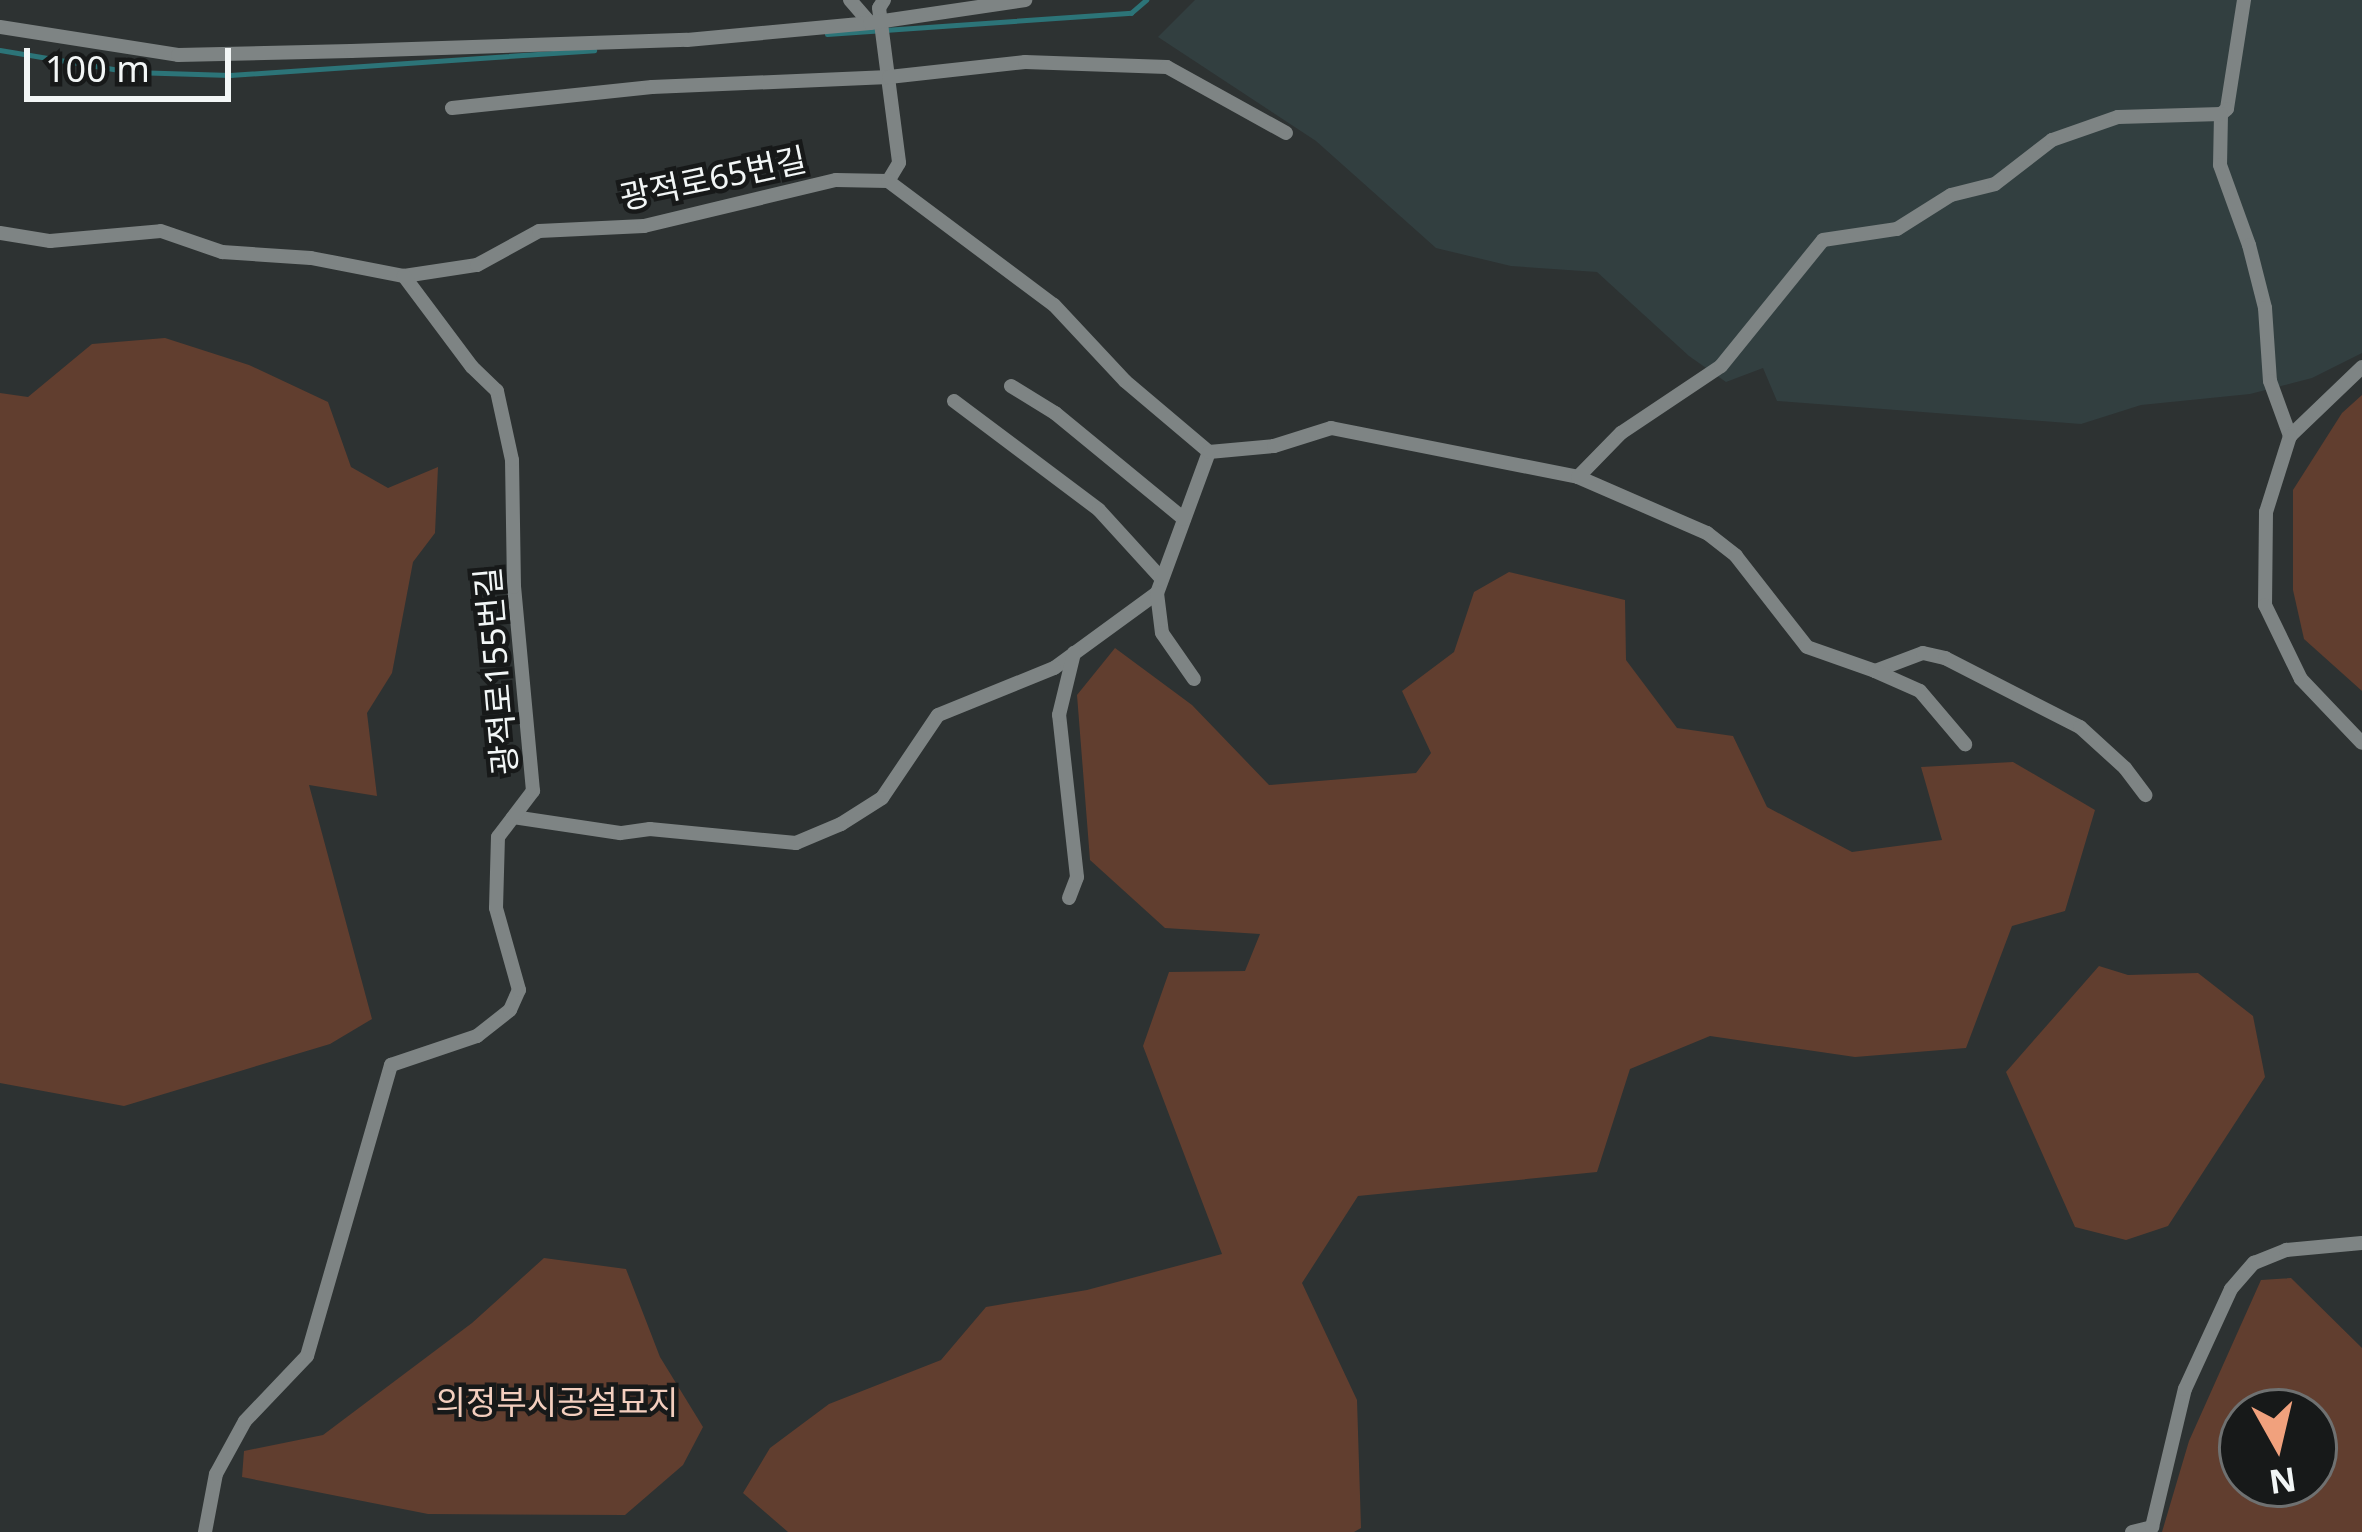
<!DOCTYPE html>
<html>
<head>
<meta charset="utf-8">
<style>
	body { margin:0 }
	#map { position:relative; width:2362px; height:1532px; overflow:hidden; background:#2d3232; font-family:"Noto Sans","Noto Sans KR",sans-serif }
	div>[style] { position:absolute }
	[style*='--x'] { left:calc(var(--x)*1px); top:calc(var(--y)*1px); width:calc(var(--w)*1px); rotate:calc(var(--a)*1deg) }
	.built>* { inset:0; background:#323f40 }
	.green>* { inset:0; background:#613e2f }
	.stream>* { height:4.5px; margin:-2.25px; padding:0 2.25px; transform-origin:2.25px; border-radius:2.25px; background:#2c7478 }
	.minor>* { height:14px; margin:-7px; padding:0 7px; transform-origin:7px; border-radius:7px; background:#7e8484 }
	span { translate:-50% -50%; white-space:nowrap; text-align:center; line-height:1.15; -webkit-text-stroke:9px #171919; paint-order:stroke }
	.street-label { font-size:33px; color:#f2f6f6 }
	.park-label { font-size:33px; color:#f3cebe }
	.north { position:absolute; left:2218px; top:1388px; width:120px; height:120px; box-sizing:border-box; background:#171919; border:3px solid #6f7171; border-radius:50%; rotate:172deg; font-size:33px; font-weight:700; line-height:48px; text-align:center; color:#f2f6f6 }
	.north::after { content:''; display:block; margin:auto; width:42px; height:54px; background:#f1a17d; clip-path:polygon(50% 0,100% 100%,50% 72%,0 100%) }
	.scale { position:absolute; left:24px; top:48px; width:207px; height:54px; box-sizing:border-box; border:6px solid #f2f6f6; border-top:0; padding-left:15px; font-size:36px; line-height:42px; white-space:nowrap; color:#f2f6f6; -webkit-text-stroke:9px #171919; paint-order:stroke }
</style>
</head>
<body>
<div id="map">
	<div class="built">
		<div style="clip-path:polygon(1195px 0,2362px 0,2362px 353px,2312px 378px,2250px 394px,2141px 405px,2081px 424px,1777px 401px,1763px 368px,1726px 382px,1689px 356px,1597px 272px,1511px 266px,1436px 248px,1316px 141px,1158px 37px)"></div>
	</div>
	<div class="green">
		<div style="clip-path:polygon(165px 338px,249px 365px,328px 402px,351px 467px,388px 488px,438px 467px,435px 533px,413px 562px,392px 673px,367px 713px,377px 796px,309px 785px,372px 1019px,330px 1044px,124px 1106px,0 1083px,0 393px,28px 397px,92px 344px)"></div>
		<div style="clip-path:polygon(2362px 395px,2362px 691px,2304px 639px,2293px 590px,2293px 490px,2342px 413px)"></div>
		<div style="clip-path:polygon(1509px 572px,1625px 600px,1626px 660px,1677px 728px,1733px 736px,1767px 807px,1852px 852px,1942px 840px,1921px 767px,2013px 762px,2095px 810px,2065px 911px,2012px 926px,1966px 1048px,1855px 1057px,1710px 1036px,1630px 1069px,1597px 1172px,1358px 1196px,1302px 1283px,1357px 1400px,1361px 1528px,1354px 1532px,788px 1532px,743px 1493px,770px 1448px,829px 1404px,941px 1360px,986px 1307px,1087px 1290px,1222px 1254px,1143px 1046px,1169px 972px,1245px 971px,1260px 934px,1165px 928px,1090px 860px,1077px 695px,1115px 648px,1192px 705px,1269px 785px,1416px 773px,1431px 753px,1402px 691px,1454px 652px,1474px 592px)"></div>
		<div style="clip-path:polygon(2099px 966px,2128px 975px,2198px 973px,2253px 1016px,2265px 1077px,2168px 1226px,2126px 1240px,2075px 1227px,2006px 1072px)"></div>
		<div style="clip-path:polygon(544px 1258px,626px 1269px,660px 1357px,703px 1427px,683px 1465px,625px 1515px,428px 1514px,242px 1477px,244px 1451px,323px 1435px,472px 1323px)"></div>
		<div style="clip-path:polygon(evenodd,2291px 1278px,2362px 1348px,2362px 1532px,2162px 1532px,2189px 1441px,2261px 1280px,2291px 1278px,2242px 1412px,2314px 1412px,2314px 1484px,2242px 1484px,2242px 1412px)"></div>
	</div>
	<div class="stream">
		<div style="--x:827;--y:34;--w:305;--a:-4"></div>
		<div style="--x:1131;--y:13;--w:20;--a:-41"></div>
		<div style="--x:0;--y:50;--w:134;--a:9.5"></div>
		<div style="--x:132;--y:72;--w:98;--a:1.8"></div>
		<div style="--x:230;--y:75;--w:365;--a:-3.9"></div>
	</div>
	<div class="minor">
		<div style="--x:850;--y:0;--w:30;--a:49"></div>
		<div style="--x:884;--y:0;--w:9;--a:122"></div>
		<div style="--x:879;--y:8;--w:156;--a:82.6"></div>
		<div style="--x:899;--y:163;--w:21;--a:121"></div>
		<div style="--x:2244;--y:0;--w:110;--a:98.9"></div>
		<div style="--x:2227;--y:109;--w:8;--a:140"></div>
		<div style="--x:2221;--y:114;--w:51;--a:91.1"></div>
		<div style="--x:2220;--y:165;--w:85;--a:70.1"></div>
		<div style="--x:2249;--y:245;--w:65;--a:75.7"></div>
		<div style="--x:2265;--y:308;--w:73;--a:86.1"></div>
		<div style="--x:2270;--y:381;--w:59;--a:70"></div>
		<div style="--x:0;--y:27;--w:180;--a:8.9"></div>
		<div style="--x:178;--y:55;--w:173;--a:-1.3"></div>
		<div style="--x:351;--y:51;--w:336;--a:-1.9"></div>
		<div style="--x:687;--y:40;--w:184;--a:-5.3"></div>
		<div style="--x:870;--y:23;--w:157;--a:-8.4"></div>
		<div style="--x:452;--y:108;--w:201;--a:-6"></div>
		<div style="--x:652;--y:87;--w:237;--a:-2.4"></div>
		<div style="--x:889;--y:77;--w:137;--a:-6.3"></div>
		<div style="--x:1025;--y:62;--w:142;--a:2"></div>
		<div style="--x:1167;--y:67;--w:136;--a:29"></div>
		<div style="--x:0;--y:233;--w:51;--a:9.1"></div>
		<div style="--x:50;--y:241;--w:111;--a:-5.1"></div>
		<div style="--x:161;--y:231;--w:65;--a:19"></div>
		<div style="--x:222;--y:252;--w:89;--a:3.9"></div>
		<div style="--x:311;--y:258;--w:95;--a:11"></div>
		<div style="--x:404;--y:276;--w:74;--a:-8.6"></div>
		<div style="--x:477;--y:265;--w:71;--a:-28.7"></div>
		<div style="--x:539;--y:231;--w:105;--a:-2.7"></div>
		<div style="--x:644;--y:226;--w:197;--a:-13.5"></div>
		<div style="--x:836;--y:180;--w:52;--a:1.1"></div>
		<div style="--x:888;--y:181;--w:207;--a:36.8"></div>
		<div style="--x:1054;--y:305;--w:104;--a:46.9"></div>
		<div style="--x:1125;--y:381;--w:110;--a:40.2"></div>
		<div style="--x:1209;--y:452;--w:150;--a:110.2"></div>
		<div style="--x:1157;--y:593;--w:127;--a:143.9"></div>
		<div style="--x:1054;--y:668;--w:125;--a:157.9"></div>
		<div style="--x:938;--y:715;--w:100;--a:124"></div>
		<div style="--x:882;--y:798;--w:49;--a:147.6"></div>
		<div style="--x:841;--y:824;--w:49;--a:157.1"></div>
		<div style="--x:796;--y:843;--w:147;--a:-174.5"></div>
		<div style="--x:650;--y:829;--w:30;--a:172"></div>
		<div style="--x:620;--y:833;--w:108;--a:-171.5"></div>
		<div style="--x:2362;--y:367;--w:100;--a:136.2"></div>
		<div style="--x:2290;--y:436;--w:80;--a:107.5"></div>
		<div style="--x:2266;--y:512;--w:93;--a:90.6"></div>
		<div style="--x:2265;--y:605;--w:82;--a:64.1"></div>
		<div style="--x:2301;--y:679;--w:88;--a:46.4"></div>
		<div style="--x:1011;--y:386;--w:52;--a:31.5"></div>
		<div style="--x:1055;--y:413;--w:167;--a:39.4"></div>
		<div style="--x:954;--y:401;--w:181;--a:36.9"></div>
		<div style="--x:1099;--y:510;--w:93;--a:47.6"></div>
		<div style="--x:1209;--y:452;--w:65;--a:-5.3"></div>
		<div style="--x:1274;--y:446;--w:60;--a:-17.5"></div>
		<div style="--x:1331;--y:428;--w:252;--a:11.2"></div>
		<div style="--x:1578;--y:477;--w:141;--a:23.5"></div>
		<div style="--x:1707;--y:533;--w:37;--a:38"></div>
		<div style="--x:1736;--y:556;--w:115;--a:52"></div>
		<div style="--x:1807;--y:647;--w:72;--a:19.4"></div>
		<div style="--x:1875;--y:671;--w:51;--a:-20.6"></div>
		<div style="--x:1923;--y:653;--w:23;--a:13"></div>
		<div style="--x:1945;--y:658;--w:152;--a:27.1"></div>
		<div style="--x:2080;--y:727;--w:61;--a:42.3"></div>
		<div style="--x:2125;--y:768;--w:34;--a:53"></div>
		<div style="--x:1578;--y:477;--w:62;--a:-45.7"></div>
		<div style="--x:1621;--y:433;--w:120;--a:-33.8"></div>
		<div style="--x:1721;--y:366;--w:162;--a:-51"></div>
		<div style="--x:1823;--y:240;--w:75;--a:-8.5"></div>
		<div style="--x:1897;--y:229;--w:64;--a:-32.2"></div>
		<div style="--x:1951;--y:195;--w:45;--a:-14"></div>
		<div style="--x:1995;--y:184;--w:72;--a:-37.7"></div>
		<div style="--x:2052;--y:140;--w:70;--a:-19.2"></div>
		<div style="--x:2118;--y:117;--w:103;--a:-1.7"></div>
		<div style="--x:1157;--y:593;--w:40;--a:82.9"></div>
		<div style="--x:1162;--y:633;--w:56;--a:55.2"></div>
		<div style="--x:1875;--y:671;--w:49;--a:24"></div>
		<div style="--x:1920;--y:691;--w:70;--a:49.7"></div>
		<div style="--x:1069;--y:898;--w:22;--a:-69"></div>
		<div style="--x:1077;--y:877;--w:163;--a:-96.3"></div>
		<div style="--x:1059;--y:715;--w:64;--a:-76.4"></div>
		<div style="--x:205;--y:1532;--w:59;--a:-79.3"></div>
		<div style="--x:216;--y:1474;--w:60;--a:-61.3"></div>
		<div style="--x:245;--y:1421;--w:90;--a:-46.4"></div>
		<div style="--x:307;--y:1356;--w:303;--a:-73.9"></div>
		<div style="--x:391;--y:1065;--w:91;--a:-18.6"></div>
		<div style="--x:477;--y:1036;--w:42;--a:-38.2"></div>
		<div style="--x:510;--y:1010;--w:22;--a:-66"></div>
		<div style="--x:519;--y:990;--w:85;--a:-105.7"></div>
		<div style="--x:496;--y:908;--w:71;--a:-88.4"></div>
		<div style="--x:498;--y:837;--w:58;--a:-52.7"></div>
		<div style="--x:533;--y:791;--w:205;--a:-95.3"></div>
		<div style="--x:514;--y:587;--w:127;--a:-90.9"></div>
		<div style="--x:512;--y:460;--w:71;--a:-102.3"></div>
		<div style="--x:497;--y:391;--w:35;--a:-136"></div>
		<div style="--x:472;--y:367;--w:114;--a:-126.8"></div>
		<div style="--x:2132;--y:1532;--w:21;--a:-14"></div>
		<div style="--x:2152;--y:1527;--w:142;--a:-76.6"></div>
		<div style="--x:2185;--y:1389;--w:110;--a:-65.3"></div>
		<div style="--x:2231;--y:1289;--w:35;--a:-49"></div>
		<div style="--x:2254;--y:1263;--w:35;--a:-22"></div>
		<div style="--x:2286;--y:1250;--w:76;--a:-5.3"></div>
	</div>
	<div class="street-label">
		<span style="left:713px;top:178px;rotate:-12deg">광적로65번길</span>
		<span style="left:496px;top:671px;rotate:-95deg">광적로155번길</span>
	</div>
	<div class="park-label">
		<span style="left:557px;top:1402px">의정부시공설묘지</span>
	</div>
	<div class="north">N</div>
	<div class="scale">100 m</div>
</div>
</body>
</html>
